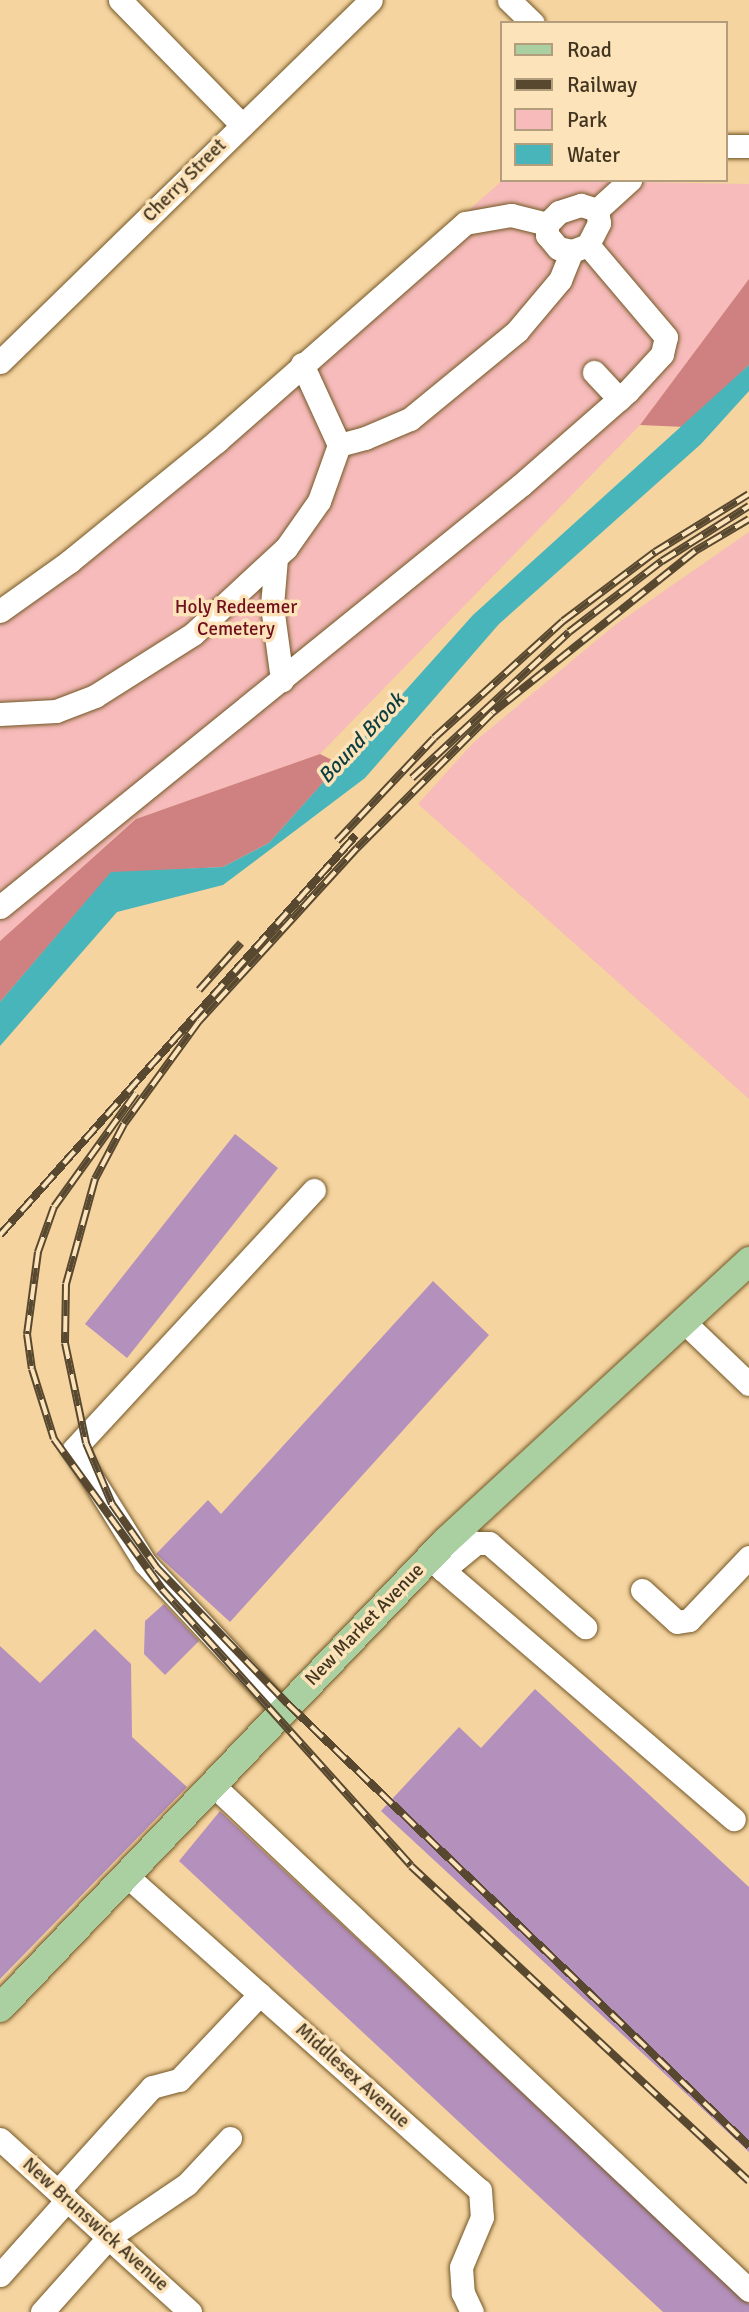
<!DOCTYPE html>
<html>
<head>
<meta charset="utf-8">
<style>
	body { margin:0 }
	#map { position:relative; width:749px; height:2312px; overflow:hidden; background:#f5d4a0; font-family:Signika,sans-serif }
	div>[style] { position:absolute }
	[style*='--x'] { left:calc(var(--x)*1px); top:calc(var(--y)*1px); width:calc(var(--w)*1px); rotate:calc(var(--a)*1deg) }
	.green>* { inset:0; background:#f6bbba }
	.forest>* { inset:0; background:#cf8080 }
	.water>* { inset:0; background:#48b5ba }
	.building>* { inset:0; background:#b490bd }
	.roads { filter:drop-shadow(0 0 2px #735725) drop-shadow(0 0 2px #735725) }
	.minor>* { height:23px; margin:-11.5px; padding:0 11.5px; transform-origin:11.5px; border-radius:11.5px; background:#fff }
	.major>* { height:28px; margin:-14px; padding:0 14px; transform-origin:14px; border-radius:14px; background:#aacfa0 }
	.rail>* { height:8px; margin-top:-4px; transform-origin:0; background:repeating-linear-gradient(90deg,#fde3b9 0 16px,#57482f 0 32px); box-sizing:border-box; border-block:2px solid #57482f }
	span { translate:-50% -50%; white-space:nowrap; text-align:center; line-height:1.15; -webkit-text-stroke:7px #fde3b9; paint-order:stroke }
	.street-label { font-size:19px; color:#423520 }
	.park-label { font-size:19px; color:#700f1f }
	.water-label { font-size:21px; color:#093d3f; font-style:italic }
	.legend { position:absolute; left:500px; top:21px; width:228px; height:161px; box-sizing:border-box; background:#fde3b9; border:2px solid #b29d7c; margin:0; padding:9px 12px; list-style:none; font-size:21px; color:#423520 }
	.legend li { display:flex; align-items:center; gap:14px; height:35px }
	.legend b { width:35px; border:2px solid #b29d7c }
</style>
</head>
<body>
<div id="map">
	<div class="green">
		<div style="clip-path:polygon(503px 180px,749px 184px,749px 279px,640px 425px,320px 754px,136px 819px,0 941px,0 609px,70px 559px)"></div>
		<div style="clip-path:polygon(749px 532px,749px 1099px,418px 804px,473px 743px,615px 625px)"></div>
	</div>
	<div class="forest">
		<div style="clip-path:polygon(749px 279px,749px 365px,685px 427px,640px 425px)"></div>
		<div style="clip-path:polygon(320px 754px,340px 764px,269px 843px,223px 867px,111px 873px,0 1002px,0 941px,136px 819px)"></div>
	</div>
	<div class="water">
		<div style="clip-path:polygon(749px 365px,749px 391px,701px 444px,499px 624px,365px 778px,223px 885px,117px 912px,0 1046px,0 1002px,111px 872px,223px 867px,269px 843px,473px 615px)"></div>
	</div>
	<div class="building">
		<div style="clip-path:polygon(235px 1134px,278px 1168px,127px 1358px,85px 1324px)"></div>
		<div style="clip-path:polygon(433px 1281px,489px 1335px,230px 1622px,156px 1554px,208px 1500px,221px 1514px)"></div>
		<div style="clip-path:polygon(164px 1604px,199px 1641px,165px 1675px,144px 1654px,145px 1621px)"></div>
		<div style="clip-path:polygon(95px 1629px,131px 1664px,132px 1737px,187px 1787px,0 1979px,0 1646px,40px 1683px)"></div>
		<div style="clip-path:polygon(535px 1689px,749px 1887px,749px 2152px,381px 1811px,459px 1727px,481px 1748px)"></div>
		<div style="clip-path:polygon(220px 1811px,749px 2304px,749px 2312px,663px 2312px,179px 1861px)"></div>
	</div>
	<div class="roads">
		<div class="minor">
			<div style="--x:120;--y:0;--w:175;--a:45.7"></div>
			<div style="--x:509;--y:0;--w:33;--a:44"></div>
			<div style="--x:726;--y:146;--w:23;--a:0"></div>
			<div style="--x:581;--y:205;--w:17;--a:17"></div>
			<div style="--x:597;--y:210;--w:13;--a:81"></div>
			<div style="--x:599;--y:223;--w:25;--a:117"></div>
			<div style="--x:588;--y:245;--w:17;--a:159"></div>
			<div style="--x:572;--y:251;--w:14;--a:-168"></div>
			<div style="--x:558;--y:248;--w:17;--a:-130"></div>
			<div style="--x:547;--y:235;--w:11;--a:-90"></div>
			<div style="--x:547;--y:224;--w:17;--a:-45"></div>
			<div style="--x:559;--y:212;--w:23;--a:-18"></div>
			<div style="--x:597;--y:210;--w:45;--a:-42.3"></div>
			<div style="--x:0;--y:362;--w:518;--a:-44.3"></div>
			<div style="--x:302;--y:364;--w:89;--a:65.4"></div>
			<div style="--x:339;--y:445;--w:27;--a:-15"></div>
			<div style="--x:365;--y:438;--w:49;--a:-22.9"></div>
			<div style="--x:410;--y:419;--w:139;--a:-39.4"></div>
			<div style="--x:517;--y:331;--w:67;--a:-49.9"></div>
			<div style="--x:560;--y:280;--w:31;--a:-68"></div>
			<div style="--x:594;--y:372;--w:37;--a:47"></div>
			<div style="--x:276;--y:558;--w:48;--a:94.8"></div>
			<div style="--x:272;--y:606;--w:75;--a:82.3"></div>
			<div style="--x:0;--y:611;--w:86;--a:-35.5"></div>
			<div style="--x:70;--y:561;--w:190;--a:-39.2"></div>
			<div style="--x:217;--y:441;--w:330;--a:-41.3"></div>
			<div style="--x:465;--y:223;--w:47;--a:-9.9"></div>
			<div style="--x:511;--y:215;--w:37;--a:14"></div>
			<div style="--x:0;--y:714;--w:56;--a:-3.1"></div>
			<div style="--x:56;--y:711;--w:42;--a:-21"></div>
			<div style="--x:95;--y:696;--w:116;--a:-32.3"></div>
			<div style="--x:193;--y:634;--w:127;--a:-42.8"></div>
			<div style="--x:286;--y:548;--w:57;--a:-54.9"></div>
			<div style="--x:319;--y:501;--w:59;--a:-70.3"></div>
			<div style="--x:0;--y:907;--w:670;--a:-39.01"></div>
			<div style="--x:521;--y:485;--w:142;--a:-41.3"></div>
			<div style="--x:628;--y:391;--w:50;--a:-47.4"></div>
			<div style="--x:662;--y:354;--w:17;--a:-77"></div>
			<div style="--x:666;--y:337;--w:121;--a:-130.3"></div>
			<div style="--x:683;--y:1321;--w:91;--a:43.7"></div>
			<div style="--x:432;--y:1560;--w:15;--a:42"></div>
			<div style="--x:443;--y:1570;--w:43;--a:-39.3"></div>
			<div style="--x:476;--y:1543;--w:13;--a:0"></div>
			<div style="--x:489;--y:1543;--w:128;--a:41.2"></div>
			<div style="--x:443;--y:1570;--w:383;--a:40.6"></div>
			<div style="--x:642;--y:1590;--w:47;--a:42.4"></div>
			<div style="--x:677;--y:1622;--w:12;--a:-9"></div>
			<div style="--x:689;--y:1620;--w:87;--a:-46.4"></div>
			<div style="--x:282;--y:1710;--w:201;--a:-133"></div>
			<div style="--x:145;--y:1563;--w:134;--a:-121.9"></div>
			<div style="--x:74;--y:1449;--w:353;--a:-47.2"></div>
			<div style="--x:212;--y:1784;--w:738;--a:43.3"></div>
			<div style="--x:127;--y:1876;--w:472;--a:41.7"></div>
			<div style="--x:480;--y:2190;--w:27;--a:86"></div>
			<div style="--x:482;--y:2217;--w:54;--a:112.8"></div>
			<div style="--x:461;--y:2267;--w:26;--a:86"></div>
			<div style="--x:463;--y:2293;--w:21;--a:65"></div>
			<div style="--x:0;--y:2139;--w:257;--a:42.3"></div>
			<div style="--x:58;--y:2191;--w:140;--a:-47.9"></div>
			<div style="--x:152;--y:2087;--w:28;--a:-15"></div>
			<div style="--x:179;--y:2080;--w:118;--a:-46.7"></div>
			<div style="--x:0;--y:2275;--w:101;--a:-48.2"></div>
			<div style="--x:42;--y:2312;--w:101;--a:-48.2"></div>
			<div style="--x:109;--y:2237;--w:94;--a:-34.2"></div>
			<div style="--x:187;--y:2184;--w:63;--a:-46.9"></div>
		</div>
		<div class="major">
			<div style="--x:0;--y:2008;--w:646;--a:-46.32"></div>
			<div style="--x:446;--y:1541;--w:413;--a:-42.7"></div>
		</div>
	</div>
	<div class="rail">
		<div style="--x:749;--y:519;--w:63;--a:149.3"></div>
		<div style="--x:695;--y:551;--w:260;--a:141.4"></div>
		<div style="--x:492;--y:713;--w:191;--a:135"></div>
		<div style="--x:357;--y:848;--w:234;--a:132.4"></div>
		<div style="--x:199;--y:1021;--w:127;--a:126.1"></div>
		<div style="--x:124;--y:1124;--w:62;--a:117.8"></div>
		<div style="--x:95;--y:1179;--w:109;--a:105.4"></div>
		<div style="--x:66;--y:1284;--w:59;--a:91"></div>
		<div style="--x:65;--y:1343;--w:102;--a:78.1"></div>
		<div style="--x:86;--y:1443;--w:66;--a:66.9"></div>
		<div style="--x:112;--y:1504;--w:78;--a:54.9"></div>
		<div style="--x:157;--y:1568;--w:189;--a:46.1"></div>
		<div style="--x:288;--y:1704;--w:639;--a:43.79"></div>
		<div style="--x:412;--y:778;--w:214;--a:-42.9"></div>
		<div style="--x:569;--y:632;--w:117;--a:-37.4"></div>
		<div style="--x:662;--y:561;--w:103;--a:-32.3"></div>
		<div style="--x:337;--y:841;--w:141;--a:-46.7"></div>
		<div style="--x:434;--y:738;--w:174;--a:-42.2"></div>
		<div style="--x:563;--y:621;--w:115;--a:-36.9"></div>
		<div style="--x:655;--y:552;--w:110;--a:-31.7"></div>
		<div style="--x:199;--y:990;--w:63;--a:-48.2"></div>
		<div style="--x:136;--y:1093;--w:140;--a:125.7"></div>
		<div style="--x:54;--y:1207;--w:48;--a:109.6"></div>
		<div style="--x:38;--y:1252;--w:83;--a:97.6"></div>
		<div style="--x:27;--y:1334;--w:35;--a:82"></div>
		<div style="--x:32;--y:1369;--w:73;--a:72.6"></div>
		<div style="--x:54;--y:1439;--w:185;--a:54.2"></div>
		<div style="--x:162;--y:1589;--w:372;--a:48"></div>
		<div style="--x:411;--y:1866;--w:462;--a:43"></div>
		<div style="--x:0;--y:1235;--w:535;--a:-48.33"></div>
	</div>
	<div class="street-label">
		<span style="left:185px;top:181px;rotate:-45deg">Cherry Street</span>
		<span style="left:365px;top:1625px;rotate:-46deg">New Market Avenue</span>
		<span style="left:352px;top:2076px;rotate:42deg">Middlesex Avenue</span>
		<span style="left:95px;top:2225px;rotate:42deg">New Brunswick Avenue</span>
	</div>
	<div class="park-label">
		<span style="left:236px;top:619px">Holy Redeemer<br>Cemetery</span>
	</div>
	<div class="water-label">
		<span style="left:361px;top:738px;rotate:-47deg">Bound Brook</span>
	</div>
	<ul class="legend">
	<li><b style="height:9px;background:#aacfa0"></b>Road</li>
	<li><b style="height:9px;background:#57482f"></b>Railway</li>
	<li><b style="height:19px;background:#f6bbba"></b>Park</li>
	<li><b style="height:19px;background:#48b5ba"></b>Water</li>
	</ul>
</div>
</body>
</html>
